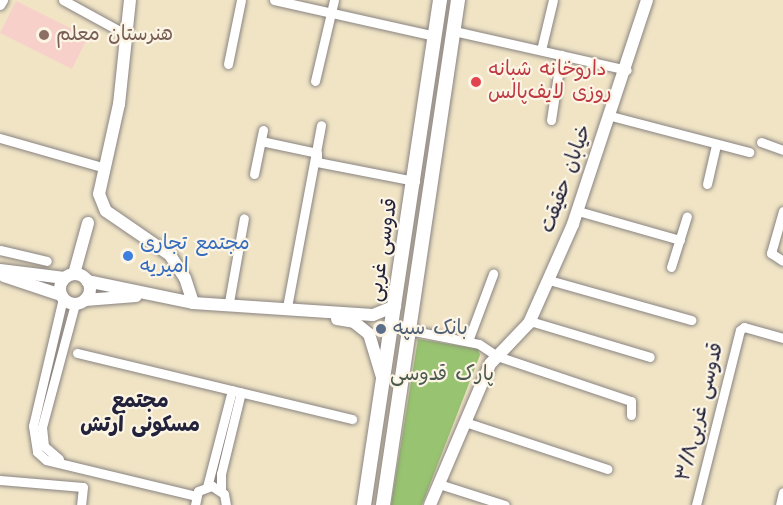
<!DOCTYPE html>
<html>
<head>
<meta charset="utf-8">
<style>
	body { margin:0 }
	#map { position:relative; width:783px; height:505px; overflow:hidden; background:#f0e4c5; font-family:Kalam,"Playpen Sans Arabic",sans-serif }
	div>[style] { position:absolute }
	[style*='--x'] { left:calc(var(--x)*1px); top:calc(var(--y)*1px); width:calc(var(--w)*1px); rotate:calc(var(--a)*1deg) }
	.built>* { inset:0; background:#f7d0c9 }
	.green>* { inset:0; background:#98c370 }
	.roads { filter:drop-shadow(0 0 2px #898380) drop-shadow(0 0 2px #898380) }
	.minor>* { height:9px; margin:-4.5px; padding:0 4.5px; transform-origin:4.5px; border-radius:4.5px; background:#fff }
	.tertiary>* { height:12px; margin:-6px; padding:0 6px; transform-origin:6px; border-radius:6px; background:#fff }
	.tertiary>.ring { margin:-6px; padding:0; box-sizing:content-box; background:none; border:12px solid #fff; border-radius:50% }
	.secondary>* { height:14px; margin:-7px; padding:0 7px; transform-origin:7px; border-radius:7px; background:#fff }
	.dots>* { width:16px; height:16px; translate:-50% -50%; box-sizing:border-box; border:3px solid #fcf5e5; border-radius:50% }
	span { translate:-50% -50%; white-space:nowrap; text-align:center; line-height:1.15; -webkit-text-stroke:4.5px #fcf5e5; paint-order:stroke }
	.education-label { font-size:20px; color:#785e54 }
	.left { translate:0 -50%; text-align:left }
	.health-label { font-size:20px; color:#be3a42 }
	.street-label { font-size:20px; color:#22223b }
	.shop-label { font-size:20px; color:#366cbe }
	.service-label { font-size:20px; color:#4e5e75 }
	.park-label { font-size:20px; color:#4b5a4e }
	.neighbourhood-label { font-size:21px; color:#22223b; font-weight:700 }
</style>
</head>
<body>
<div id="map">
	<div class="built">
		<div style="clip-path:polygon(16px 1px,88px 37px,72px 69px,0 33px)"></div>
	</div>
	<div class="green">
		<div style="clip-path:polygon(418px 339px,478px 349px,480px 355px,422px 505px,391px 505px)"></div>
	</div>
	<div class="roads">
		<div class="minor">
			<div style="--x:63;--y:0;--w:73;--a:28.7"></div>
			<div style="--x:274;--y:0;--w:165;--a:12.6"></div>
			<div style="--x:0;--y:5;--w:6;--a:-59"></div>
			<div style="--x:454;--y:31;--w:177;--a:12.7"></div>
			<div style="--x:541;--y:50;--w:51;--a:-76.5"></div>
			<div style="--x:228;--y:64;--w:65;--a:-78.5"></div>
			<div style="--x:315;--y:81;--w:83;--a:-76.8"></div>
			<div style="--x:611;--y:116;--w:143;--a:14.6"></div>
			<div style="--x:551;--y:120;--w:66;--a:-81.3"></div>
			<div style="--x:0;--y:138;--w:109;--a:15.9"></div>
			<div style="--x:261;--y:141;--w:57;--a:12.1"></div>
			<div style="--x:317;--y:153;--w:9;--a:90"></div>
			<div style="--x:317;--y:162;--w:100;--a:11"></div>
			<div style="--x:761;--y:142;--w:23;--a:20"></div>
			<div style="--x:254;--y:174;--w:45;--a:-78.4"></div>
			<div style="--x:707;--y:184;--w:40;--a:-77"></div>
			<div style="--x:578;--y:211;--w:106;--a:15.9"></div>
			<div style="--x:783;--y:211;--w:44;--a:105.9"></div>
			<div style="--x:771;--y:253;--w:14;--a:34"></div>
			<div style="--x:0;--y:250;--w:48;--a:13.2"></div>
			<div style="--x:671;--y:267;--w:53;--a:-72.6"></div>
			<div style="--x:549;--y:280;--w:148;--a:15.7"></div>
			<div style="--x:63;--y:298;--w:131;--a:103.2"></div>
			<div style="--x:33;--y:426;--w:26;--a:81"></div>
			<div style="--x:37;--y:452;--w:12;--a:42"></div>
			<div style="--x:46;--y:460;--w:154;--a:13.5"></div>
			<div style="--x:229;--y:302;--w:85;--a:-79.9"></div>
			<div style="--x:287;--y:307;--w:185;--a:-79.4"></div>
			<div style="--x:530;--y:321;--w:125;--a:16.7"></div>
			<div style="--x:409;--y:330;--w:71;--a:11.3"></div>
			<div style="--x:479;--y:344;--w:22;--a:34"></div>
			<div style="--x:497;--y:356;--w:141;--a:18.6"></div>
			<div style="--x:631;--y:401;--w:14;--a:90"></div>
			<div style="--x:468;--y:341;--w:72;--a:-69.5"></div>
			<div style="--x:77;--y:353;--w:283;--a:13.5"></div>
			<div style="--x:465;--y:422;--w:150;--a:18.3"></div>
			<div style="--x:59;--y:459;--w:20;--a:-139"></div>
			<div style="--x:44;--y:446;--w:19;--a:-96"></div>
			<div style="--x:42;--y:427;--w:127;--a:-75"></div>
			<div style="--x:0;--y:480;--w:83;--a:4.8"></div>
			<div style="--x:83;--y:487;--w:18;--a:96"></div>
			<div style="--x:439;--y:484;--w:69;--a:17.7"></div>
			<div style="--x:207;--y:487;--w:100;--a:-75.5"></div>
			<div style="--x:221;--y:491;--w:17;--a:-90"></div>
			<div style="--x:221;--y:474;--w:84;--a:-76.3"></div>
			<div style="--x:195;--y:505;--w:14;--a:-78"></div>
			<div style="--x:198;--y:491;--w:15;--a:-20"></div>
			<div style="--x:212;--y:486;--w:14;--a:34"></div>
			<div style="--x:224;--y:494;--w:11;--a:80"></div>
			<div style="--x:696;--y:505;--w:180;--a:-75.9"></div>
			<div style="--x:740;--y:330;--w:5;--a:-37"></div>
			<div style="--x:744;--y:327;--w:41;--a:15.8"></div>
			<div style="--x:780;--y:505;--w:13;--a:-77"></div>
		</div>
		<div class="tertiary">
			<div style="--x:130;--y:0;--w:105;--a:96"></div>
			<div style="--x:119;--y:104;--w:92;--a:102.5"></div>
			<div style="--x:99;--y:194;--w:18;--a:68"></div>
			<div style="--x:106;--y:211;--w:78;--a:34.5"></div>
			<div style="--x:170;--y:255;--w:27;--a:57"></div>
			<div style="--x:185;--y:278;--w:26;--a:72"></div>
			<div style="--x:0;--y:270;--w:65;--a:7"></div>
			<div style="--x:74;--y:274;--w:53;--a:-74.6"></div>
			<div class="ring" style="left:60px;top:274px;width:18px;height:18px"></div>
			<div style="--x:4;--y:276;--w:60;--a:18.4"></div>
			<div style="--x:87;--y:281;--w:108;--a:11.7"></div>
			<div style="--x:193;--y:303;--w:180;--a:3.8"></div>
			<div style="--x:373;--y:315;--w:24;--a:-22"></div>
			<div style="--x:85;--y:300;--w:51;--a:-4.5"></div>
			<div style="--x:337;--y:319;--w:17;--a:10"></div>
			<div style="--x:354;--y:322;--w:19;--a:39"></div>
			<div style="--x:369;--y:334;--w:45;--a:73.2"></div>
			<div style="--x:430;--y:505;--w:153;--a:-66.9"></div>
			<div style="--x:490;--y:364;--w:57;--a:-46.4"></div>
			<div style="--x:529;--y:323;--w:108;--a:-66"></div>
			<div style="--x:573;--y:224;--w:236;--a:-71.7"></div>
		</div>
		<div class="secondary">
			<div style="--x:364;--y:505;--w:511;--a:-81.44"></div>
			<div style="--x:383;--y:505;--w:511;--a:-81.55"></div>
		</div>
	</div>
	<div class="dots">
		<div style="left:44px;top:35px;background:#8d6e63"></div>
		<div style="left:476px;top:82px;background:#e0444e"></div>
		<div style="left:128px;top:256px;background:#3f7fe0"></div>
		<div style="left:381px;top:329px;background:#5c6f8a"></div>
	</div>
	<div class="education-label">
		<span class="left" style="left:56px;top:35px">هنرستان معلم</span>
	</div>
	<div class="health-label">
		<span class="left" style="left:488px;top:82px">داروخانه شبانه<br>روزی لایف‌پالس</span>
	</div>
	<div class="street-label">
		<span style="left:567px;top:179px;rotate:-70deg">خیابان حقیقت</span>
		<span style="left:384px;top:250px;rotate:-81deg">قدوسی غربی</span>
		<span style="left:701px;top:412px;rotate:-76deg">قدوسی غربی۳/۸</span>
	</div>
	<div class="shop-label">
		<span class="left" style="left:140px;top:256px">مجتمع تجاری<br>امیریه</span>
	</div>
	<div class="service-label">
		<span class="left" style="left:393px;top:329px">بانک سپه</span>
	</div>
	<div class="park-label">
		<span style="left:442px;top:375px">پارک قدوسی</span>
	</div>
	<div class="neighbourhood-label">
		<span style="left:140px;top:414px">مجتمع<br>مسکونی ارتش</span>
	</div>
</div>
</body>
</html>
